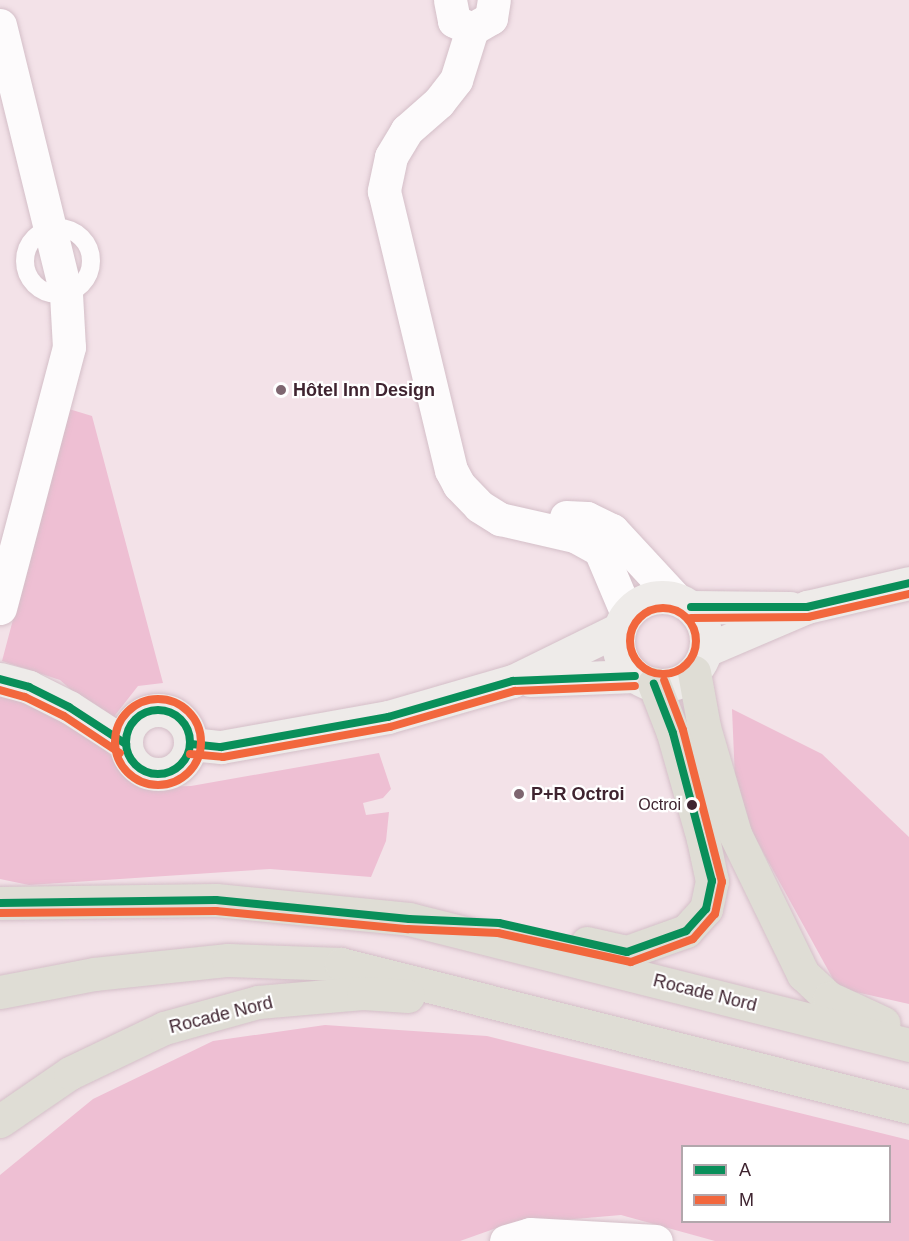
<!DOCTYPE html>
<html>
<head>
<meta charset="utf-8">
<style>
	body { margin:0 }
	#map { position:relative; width:909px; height:1241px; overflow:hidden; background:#f3e2e8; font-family:Helvetica,sans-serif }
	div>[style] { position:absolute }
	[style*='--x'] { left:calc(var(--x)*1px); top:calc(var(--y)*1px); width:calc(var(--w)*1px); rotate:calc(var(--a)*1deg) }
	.green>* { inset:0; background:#eebfd3 }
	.roads { filter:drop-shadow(0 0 2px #d4bfc8) drop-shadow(0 0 2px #d4bfc8) }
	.lane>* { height:18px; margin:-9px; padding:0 9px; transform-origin:9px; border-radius:9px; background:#fdfbfc }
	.lane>.ring { margin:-9px; padding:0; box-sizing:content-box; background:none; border:18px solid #fdfbfc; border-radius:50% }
	.street>* { height:33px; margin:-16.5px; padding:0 16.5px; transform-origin:16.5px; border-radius:16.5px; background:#fdfbfc }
	.secondary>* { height:33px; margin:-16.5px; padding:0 16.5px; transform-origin:16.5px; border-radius:16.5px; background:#eeebe9 }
	.secondary>.ring { margin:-16.5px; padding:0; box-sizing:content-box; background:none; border:33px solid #eeebe9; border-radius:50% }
	.primary>* { height:33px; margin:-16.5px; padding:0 16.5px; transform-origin:16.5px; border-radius:16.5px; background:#dfddd5 }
	.bus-1>* { height:8px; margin:-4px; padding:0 4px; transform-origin:4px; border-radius:4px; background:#098f5a }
	.bus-1>.ring { margin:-4px; padding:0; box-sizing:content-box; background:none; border:8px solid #098f5a; border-radius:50% }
	.bus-2>* { height:8px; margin:-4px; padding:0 4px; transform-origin:4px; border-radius:4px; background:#f2673d }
	.bus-2>.ring { margin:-4px; padding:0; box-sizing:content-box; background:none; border:8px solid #f2673d; border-radius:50% }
	.dots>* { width:16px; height:16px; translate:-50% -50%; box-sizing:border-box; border:3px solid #fff; border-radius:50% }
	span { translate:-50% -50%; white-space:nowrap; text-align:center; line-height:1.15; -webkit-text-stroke:4.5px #fff; paint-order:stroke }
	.bus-label { font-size:16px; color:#3f2430 }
	.right { translate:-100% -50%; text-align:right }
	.poi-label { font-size:18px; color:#3f2430; font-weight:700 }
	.left { translate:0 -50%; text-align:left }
	.street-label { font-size:18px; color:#3f2430 }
	.legend { position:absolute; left:681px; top:1145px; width:210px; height:78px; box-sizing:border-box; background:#fff; border:2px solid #b2a7ac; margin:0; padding:8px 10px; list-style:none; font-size:18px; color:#3f2430 }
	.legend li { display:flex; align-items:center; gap:12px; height:30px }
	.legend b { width:30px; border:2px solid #b2a7ac }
</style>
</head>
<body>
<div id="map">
	<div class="green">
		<div style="clip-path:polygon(69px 409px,92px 416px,163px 683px,138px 686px,109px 723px,60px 680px,2px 661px)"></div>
		<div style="clip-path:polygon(0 693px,38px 707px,98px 741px,128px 775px,155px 787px,191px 786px,379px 753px,391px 789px,383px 798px,363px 803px,366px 815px,389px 812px,386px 841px,371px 877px,270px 869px,29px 885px,0 879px)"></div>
		<div style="clip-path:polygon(732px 709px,822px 754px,909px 837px,909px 1004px,838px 988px,736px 803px)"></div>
		<div style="clip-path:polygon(evenodd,325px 1025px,487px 1036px,909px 1140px,909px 1241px,715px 1241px,621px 1215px,505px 1225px,460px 1241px,0 1241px,0 1175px,93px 1099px,213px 1041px,325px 1025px,682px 1146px,890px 1146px,890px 1222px,682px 1222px,682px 1146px)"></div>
	</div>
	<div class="roads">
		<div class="lane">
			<div class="ring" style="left:25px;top:228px;width:48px;height:48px"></div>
		</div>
		<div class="street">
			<div style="--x:450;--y:0;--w:21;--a:79"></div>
			<div style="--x:454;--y:21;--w:20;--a:24"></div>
			<div style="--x:472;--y:29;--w:22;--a:-30"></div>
			<div style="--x:491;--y:18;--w:18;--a:-81"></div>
			<div style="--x:0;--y:25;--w:277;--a:76.2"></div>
			<div style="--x:66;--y:294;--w:53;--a:86.8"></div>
			<div style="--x:69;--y:347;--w:270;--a:104.8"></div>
			<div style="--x:472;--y:29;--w:53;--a:107.4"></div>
			<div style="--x:456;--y:80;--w:28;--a:128"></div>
			<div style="--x:439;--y:102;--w:43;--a:138.8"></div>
			<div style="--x:407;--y:130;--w:31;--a:121"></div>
			<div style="--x:391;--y:157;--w:35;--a:102"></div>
			<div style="--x:384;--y:191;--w:287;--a:76.5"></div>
			<div style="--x:451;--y:470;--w:17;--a:62"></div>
			<div style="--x:459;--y:485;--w:29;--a:46"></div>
			<div style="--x:479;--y:506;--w:25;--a:32"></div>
			<div style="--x:500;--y:519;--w:77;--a:12.8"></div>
			<div style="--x:575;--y:536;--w:29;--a:29"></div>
			<div style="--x:600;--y:550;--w:69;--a:67.1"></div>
			<div style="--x:566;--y:517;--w:21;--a:3"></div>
			<div style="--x:587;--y:518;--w:28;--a:26"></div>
			<div style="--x:612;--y:530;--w:93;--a:47.2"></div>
			<div style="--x:506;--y:1241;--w:25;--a:-16"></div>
			<div style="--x:530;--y:1234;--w:126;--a:3.2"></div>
		</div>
		<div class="secondary">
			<div class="ring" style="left:618px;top:597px;width:55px;height:55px"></div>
			<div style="--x:691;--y:607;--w:99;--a:0.6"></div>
			<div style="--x:706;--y:650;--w:110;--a:-23.1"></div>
			<div style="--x:807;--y:607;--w:105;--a:-13.2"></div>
			<div style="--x:0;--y:679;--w:30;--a:15"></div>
			<div style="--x:29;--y:687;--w:45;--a:26.6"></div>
			<div style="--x:69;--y:707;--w:68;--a:33"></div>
			<div style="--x:530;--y:680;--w:105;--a:-2.2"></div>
			<div class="ring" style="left:126px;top:710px;width:31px;height:31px"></div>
			<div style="--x:191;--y:744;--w:30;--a:6"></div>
			<div style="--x:221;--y:747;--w:170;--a:-10.2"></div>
			<div style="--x:388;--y:717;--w:130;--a:-16.1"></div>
			<div style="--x:513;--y:681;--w:118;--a:-26.1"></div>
		</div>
		<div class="primary">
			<div style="--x:694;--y:672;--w:56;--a:79.7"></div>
			<div style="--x:704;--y:727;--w:111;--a:73.8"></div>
			<div style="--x:735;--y:834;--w:156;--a:64.1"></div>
			<div style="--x:803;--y:974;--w:35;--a:43"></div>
			<div style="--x:829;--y:998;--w:60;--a:24.8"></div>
			<div style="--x:0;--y:903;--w:216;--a:-0.8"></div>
			<div style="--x:216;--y:900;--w:194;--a:5.6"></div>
			<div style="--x:409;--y:919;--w:516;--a:14.14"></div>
			<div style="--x:587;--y:943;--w:41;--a:12.7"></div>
			<div style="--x:627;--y:952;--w:63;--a:-19.6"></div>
			<div style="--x:686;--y:931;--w:30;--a:-48"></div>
			<div style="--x:706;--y:909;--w:29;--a:-78"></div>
			<div style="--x:712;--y:881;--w:43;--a:-102.1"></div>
			<div style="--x:703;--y:839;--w:110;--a:-105.8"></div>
			<div style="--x:673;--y:733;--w:53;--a:-111.2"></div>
			<div style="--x:0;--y:992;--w:96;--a:-10.8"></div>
			<div style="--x:94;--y:974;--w:135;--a:-6"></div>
			<div style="--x:228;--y:960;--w:113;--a:2"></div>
			<div style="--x:341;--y:964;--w:586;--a:14.13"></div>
			<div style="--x:0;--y:1121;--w:85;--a:-34.4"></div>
			<div style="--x:70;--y:1073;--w:104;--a:-25.6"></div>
			<div style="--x:164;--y:1028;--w:98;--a:-15.5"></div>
			<div style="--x:258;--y:1002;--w:105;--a:-4.9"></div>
			<div style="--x:363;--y:993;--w:45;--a:3.8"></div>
		</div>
	</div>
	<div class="bus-1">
		<div style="--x:691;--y:607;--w:116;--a:0"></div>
		<div style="--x:807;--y:607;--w:105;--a:-13.2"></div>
		<div style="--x:0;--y:679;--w:30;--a:15"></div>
		<div style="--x:29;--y:687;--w:45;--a:26.6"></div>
		<div style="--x:69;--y:707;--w:68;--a:33"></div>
		<div class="ring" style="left:126px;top:710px;width:56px;height:56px"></div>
		<div style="--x:191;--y:744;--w:30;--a:6"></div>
		<div style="--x:221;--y:747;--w:170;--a:-10.2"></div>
		<div style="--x:388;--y:717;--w:130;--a:-16.1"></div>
		<div style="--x:513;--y:681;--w:122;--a:-2.3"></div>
		<div style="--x:0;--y:903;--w:216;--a:-0.8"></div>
		<div style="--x:216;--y:900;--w:194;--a:5.6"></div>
		<div style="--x:409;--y:919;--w:90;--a:2.5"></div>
		<div style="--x:499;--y:923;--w:131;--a:12.8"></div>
		<div style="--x:627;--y:952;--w:63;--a:-19.6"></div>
		<div style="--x:686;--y:931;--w:30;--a:-48"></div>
		<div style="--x:706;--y:909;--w:29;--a:-78"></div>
		<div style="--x:712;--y:881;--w:153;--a:-104.8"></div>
		<div style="--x:673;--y:733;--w:53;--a:-111.2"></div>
	</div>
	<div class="bus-2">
		<div class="ring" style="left:630px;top:608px;width:58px;height:58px"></div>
		<div style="--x:691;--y:618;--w:117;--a:-0.5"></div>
		<div style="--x:808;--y:617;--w:104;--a:-12.8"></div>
		<div style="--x:0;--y:690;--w:26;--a:16"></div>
		<div style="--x:25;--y:697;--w:43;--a:26"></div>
		<div style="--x:64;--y:716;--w:67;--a:33.5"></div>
		<div class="ring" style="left:115px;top:699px;width:78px;height:78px"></div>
		<div style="--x:190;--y:754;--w:33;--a:5"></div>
		<div style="--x:223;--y:757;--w:170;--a:-10.2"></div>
		<div style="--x:390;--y:727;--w:130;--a:-16.1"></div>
		<div style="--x:515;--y:691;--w:120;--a:-2.4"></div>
		<div style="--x:0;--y:913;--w:216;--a:-0.5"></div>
		<div style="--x:216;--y:911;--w:193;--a:5.4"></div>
		<div style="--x:408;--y:929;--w:90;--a:2.5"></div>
		<div style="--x:498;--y:933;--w:136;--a:12.3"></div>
		<div style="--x:631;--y:962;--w:66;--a:-20.4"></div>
		<div style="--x:693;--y:939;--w:33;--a:-49"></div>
		<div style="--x:715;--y:914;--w:33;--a:-78"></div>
		<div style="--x:722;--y:882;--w:157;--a:-104.4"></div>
		<div style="--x:683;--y:730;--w:53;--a:-110.8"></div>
	</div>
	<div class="dots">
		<div style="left:281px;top:390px;background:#7e6670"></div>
		<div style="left:519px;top:794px;background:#7e6670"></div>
		<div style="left:692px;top:805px;background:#3f2430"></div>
	</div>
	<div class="bus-label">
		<span class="right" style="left:681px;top:805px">Octroi</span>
	</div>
	<div class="poi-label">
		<span class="left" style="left:293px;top:390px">Hôtel Inn Design</span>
		<span class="left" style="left:531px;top:794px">P+R Octroi</span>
	</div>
	<div class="street-label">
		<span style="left:705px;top:993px;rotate:14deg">Rocade Nord</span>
		<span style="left:221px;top:1015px;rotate:-14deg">Rocade Nord</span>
	</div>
	<ul class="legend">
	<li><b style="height:8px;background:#098f5a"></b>A</li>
	<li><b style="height:8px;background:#f2673d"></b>M</li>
	</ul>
</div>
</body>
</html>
